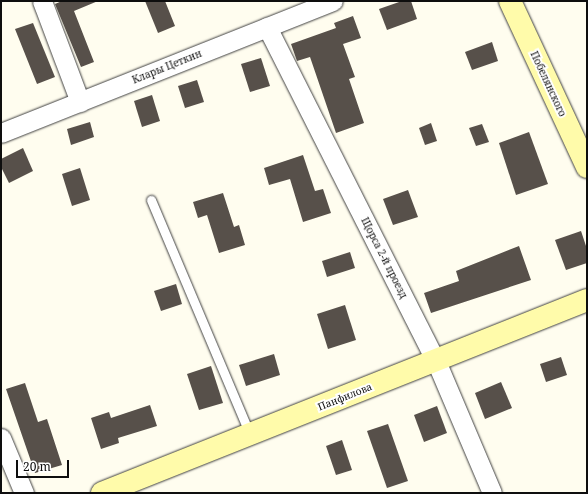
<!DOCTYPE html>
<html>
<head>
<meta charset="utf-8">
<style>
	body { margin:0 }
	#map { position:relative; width:588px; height:494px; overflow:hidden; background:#fffdef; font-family:"Noto Serif",serif }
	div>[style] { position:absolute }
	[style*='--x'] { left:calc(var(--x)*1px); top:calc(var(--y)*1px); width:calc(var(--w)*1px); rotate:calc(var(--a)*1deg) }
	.building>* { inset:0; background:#57504a }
	.roads { filter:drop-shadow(0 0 1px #414141) drop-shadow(0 0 1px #414141) }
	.lane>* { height:9px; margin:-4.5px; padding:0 4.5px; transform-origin:4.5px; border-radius:4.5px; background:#fff }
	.street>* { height:19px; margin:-9.5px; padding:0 9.5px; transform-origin:9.5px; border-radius:9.5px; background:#fff }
	.secondary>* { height:22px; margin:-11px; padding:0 11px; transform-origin:11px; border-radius:11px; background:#fffbaa }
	span { translate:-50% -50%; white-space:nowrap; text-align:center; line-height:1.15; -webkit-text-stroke:4px #fff; paint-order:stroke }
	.street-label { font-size:10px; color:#0e0e0e }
	.frame { position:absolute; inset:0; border:2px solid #0e0e0e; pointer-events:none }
	.scale { position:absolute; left:16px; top:460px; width:53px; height:18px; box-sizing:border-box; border:2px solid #0e0e0e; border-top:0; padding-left:5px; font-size:12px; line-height:14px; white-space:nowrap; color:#0e0e0e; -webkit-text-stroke:3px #fff; paint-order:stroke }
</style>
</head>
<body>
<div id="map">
	<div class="building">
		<div style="clip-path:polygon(62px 1px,98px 1px,74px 11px,94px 62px,81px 67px,55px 4px)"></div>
		<div style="clip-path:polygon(145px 1px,165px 1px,175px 26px,158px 33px)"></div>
		<div style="clip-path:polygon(402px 1px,411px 1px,417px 19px,387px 30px,379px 9px)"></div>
		<div style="clip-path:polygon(353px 16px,361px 38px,343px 44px,355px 77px,349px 79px,364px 123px,336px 133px,310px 57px,297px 61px,291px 44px,336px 28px,334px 23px)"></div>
		<div style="clip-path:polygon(33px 23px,55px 77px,37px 84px,15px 29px)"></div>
		<div style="clip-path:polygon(492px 42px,498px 61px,472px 70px,465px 52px)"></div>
		<div style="clip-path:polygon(261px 58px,270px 86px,250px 92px,241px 64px)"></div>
		<div style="clip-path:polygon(197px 80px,204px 102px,185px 108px,178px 86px)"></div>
		<div style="clip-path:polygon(152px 95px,160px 121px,142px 127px,134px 101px)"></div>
		<div style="clip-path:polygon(90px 122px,94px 137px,71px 145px,67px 129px)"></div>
		<div style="clip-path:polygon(431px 123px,437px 141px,425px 145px,419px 128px)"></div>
		<div style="clip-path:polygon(482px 124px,489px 142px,476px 146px,469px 128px)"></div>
		<div style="clip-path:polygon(529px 132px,548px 184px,516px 195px,499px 143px)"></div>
		<div style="clip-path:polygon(23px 148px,33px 171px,9px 183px,1px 167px,1px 159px)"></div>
		<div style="clip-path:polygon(303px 155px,315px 191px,323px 189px,331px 213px,303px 222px,290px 179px,269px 185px,264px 168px)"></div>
		<div style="clip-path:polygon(80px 168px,90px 200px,72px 206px,62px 174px)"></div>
		<div style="clip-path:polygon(408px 190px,418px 217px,393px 225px,383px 199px)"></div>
		<div style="clip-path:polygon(223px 193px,234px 227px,239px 225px,245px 245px,219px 253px,207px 215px,198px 218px,193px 202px)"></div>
		<div style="clip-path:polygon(581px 231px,587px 249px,587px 263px,566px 270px,555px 240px)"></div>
		<div style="clip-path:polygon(519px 246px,531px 280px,431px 313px,424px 293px,459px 281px,456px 271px)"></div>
		<div style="clip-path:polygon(350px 252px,355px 268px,327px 277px,322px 261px)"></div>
		<div style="clip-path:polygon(176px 284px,182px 304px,161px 311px,154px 291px)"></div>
		<div style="clip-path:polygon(345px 305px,356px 340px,328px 349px,317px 314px)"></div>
		<div style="clip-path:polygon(274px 354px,280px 375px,246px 386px,239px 365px)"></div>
		<div style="clip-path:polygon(561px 357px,567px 375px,546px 382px,540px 364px)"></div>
		<div style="clip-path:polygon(211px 366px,223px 403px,199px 410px,187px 374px)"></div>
		<div style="clip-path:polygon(501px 382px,512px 408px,485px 419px,475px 393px)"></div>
		<div style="clip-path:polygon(25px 383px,38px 422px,47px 419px,62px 465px,35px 473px,6px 389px)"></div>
		<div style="clip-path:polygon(150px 405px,157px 426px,118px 438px,119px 443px,101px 449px,91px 418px,109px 412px,111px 418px)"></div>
		<div style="clip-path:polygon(437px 406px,447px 433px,424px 442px,414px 415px)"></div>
		<div style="clip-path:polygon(388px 424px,408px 481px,387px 488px,367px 431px)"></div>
		<div style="clip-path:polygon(342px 440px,352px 470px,336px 475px,326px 446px)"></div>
	</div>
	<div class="roads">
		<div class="lane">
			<div style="--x:151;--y:200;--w:254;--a:67.1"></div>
		</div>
		<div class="street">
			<div style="--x:42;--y:1;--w:108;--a:69.4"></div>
			<div style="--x:267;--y:27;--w:374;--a:63.2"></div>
			<div style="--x:436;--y:361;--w:143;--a:67"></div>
			<div style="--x:1;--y:133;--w:357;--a:-21.7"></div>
			<div style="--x:1;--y:438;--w:60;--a:67.3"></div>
		</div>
		<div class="secondary">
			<div style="--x:510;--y:1;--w:183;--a:65.1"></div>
			<div style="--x:102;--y:493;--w:522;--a:-21.7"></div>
		</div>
	</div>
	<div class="street-label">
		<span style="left:167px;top:67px;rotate:-22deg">Клары Цеткин</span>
		<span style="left:548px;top:84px;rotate:65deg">Побелянского</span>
		<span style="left:384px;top:258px;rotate:63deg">Щорса 2-й проезд</span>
		<span style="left:345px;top:397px;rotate:-22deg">Панфилова</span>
	</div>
	<div class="frame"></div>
	<div class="scale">20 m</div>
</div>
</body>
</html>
